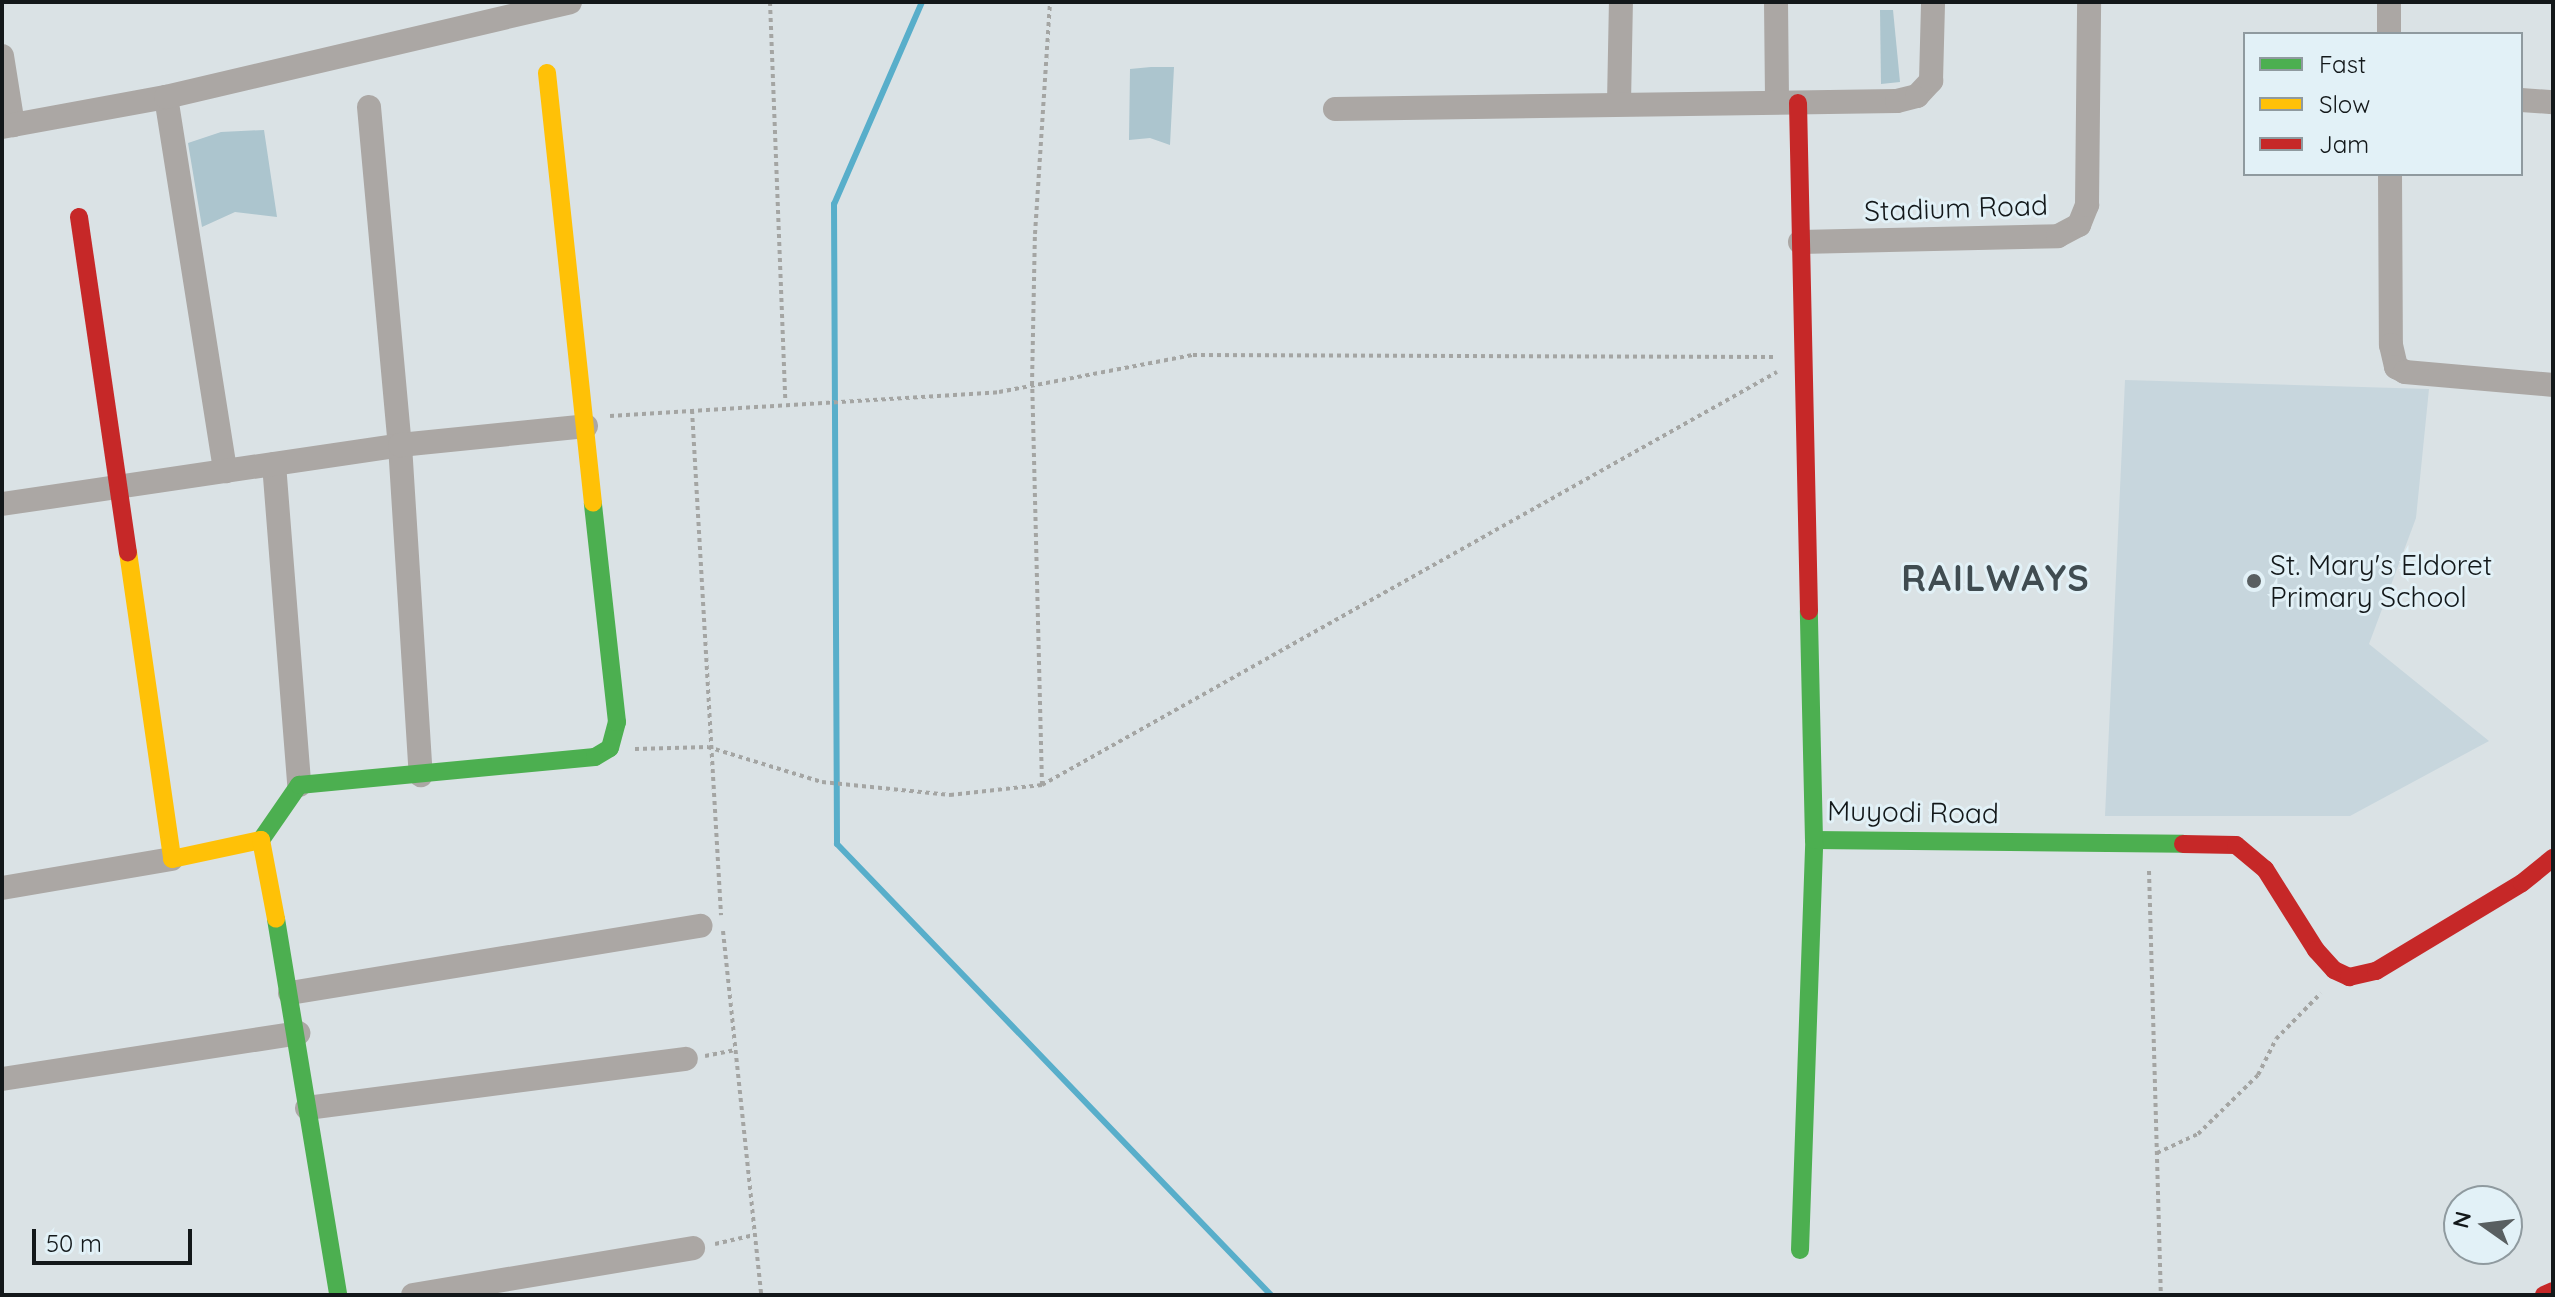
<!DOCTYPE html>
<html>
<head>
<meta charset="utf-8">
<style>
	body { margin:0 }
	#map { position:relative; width:2555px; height:1297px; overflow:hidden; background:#dae2e5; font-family:Quicksand,sans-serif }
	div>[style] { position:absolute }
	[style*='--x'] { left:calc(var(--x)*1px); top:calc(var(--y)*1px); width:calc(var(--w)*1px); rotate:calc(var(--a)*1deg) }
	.built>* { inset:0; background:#c7d6dd }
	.stream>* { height:6px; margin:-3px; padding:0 3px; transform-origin:3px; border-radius:3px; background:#58aeca }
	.building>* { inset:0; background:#acc5ce }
	.path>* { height:4px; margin-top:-2px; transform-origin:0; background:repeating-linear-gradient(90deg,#a4a5a3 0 4px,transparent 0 8px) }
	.street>* { height:24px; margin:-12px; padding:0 12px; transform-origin:12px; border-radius:12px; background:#aba7a4 }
	.fast>* { height:18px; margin:-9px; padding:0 9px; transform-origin:9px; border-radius:9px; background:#4caf50 }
	.slow>* { height:18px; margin:-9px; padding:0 9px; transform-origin:9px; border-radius:9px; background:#ffc107 }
	.jam>* { height:18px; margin:-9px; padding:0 9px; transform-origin:9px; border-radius:9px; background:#c62828 }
	.dots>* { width:22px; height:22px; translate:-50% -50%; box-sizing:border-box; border:4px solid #e2f1f7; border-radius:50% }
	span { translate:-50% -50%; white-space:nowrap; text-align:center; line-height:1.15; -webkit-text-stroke:6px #e2f1f7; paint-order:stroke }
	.street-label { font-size:28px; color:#13181a }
	.poi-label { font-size:28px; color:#13181a }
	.left { translate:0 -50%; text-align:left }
	.district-label { font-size:36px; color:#404c51; font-weight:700; letter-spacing:2px }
	.frame { position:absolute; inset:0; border:4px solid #13181a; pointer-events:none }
	.legend { position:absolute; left:2243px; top:32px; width:280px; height:144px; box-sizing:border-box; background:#e2f1f7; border:2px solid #8f9a9f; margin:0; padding:10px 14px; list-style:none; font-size:24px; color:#13181a }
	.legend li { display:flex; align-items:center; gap:16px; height:40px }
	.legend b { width:40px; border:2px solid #8f9a9f }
	.north { position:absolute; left:2443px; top:1185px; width:80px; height:80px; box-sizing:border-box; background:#e2f1f7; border:2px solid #8f9a9f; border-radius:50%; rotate:284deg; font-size:22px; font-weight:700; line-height:32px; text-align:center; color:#13181a }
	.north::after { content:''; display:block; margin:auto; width:28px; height:36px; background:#595f61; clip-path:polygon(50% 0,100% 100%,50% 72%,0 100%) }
	.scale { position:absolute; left:32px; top:1229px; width:160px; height:36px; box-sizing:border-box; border:4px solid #13181a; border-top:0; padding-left:10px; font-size:24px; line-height:28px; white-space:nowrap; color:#13181a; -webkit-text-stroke:6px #e2f1f7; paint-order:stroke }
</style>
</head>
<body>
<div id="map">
	<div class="built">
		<div style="clip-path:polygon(2125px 380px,2429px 389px,2416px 518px,2369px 644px,2489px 741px,2350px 816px,2105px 816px)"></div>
	</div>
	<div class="stream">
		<div style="--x:922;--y:2;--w:220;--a:113.5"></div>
		<div style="--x:834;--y:204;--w:640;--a:89.73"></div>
		<div style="--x:837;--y:844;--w:626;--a:46.1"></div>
	</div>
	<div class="building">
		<div style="clip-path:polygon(1880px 10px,1893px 10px,1900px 82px,1881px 84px)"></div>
		<div style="clip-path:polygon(1151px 67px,1174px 67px,1170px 145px,1150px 138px,1129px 140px,1130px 69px)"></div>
		<div style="clip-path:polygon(264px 130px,277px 217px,235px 212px,202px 227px,188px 143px,221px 132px)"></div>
	</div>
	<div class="path">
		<div style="--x:770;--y:2;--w:399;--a:87.8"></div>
		<div style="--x:692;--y:410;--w:506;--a:86.71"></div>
		<div style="--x:610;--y:416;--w:390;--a:-3.5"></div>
		<div style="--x:999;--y:392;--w:197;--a:-10.8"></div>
		<div style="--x:1193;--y:355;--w:584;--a:0.2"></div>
		<div style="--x:635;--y:749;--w:73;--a:-1.6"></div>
		<div style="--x:708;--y:747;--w:119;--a:17.1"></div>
		<div style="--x:822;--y:782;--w:129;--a:5.8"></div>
		<div style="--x:950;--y:795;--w:93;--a:-6.2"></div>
		<div style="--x:1042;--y:785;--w:400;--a:-91.4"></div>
		<div style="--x:1032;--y:385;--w:151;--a:-88.9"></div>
		<div style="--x:1035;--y:234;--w:232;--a:-86.3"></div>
		<div style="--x:1042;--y:785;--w:843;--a:-29.33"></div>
		<div style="--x:2149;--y:871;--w:424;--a:88.4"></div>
		<div style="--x:723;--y:931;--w:366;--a:84"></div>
		<div style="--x:705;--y:1056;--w:31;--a:-11"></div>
		<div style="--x:2157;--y:1153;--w:45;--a:-24.9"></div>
		<div style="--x:2198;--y:1134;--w:84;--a:-44.5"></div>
		<div style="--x:2258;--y:1075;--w:40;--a:-63.4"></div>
		<div style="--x:2276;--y:1039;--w:64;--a:-45.6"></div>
		<div style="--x:715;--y:1244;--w:39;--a:-13"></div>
	</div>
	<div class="street">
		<div style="--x:1776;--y:2;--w:98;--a:89.4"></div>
		<div style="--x:2389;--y:2;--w:32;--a:90"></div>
		<div style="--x:2;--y:56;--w:70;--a:80.9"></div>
		<div style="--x:166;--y:97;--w:379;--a:81"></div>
		<div style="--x:2521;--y:100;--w:32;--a:4"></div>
		<div style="--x:1619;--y:103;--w:101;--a:-88.9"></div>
		<div style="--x:369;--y:107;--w:339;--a:84.8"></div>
		<div style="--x:400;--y:445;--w:331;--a:86.4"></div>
		<div style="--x:1335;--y:109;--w:562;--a:-0.82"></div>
		<div style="--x:1897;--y:101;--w:21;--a:-14"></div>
		<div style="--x:1917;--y:96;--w:21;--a:-47"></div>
		<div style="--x:1931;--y:81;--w:79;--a:-88.5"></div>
		<div style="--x:2;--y:127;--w:167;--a:-10.4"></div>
		<div style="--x:166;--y:97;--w:415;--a:-13.2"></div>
		<div style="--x:2390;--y:174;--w:171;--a:89.7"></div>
		<div style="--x:2391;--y:345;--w:23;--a:77"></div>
		<div style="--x:2396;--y:367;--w:10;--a:29"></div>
		<div style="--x:2405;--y:372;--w:149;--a:5"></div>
		<div style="--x:1800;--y:242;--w:258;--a:-1.3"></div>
		<div style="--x:2058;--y:236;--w:24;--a:-28"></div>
		<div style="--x:2079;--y:225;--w:22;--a:-68"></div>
		<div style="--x:2087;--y:205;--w:203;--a:-89.4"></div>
		<div style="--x:274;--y:464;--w:322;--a:85.5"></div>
		<div style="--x:2;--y:504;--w:402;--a:-8.4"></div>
		<div style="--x:400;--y:445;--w:187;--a:-5.8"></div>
		<div style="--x:2;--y:888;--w:172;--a:-9.7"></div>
		<div style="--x:290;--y:993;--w:416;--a:-9.3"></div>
		<div style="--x:2;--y:1079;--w:300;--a:-8.8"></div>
		<div style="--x:307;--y:1108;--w:382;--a:-7.4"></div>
		<div style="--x:413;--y:1295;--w:284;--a:-9.5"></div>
	</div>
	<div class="fast">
		<div style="--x:261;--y:840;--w:67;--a:-55.4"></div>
		<div style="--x:299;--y:785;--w:297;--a:-5.4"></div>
		<div style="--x:595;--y:757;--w:17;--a:-31"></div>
		<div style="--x:610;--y:748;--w:27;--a:-75"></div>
		<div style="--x:617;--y:722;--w:220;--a:-96.3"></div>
		<div style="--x:1814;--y:840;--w:369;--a:0.6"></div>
		<div style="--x:276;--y:919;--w:381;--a:80.6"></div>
		<div style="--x:1800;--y:1250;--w:410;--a:-88"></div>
		<div style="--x:1814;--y:840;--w:229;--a:-91.3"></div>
	</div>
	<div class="slow">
		<div style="--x:547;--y:73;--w:432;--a:83.9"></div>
		<div style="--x:128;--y:552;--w:310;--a:81.8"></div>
		<div style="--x:172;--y:859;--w:91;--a:-12.1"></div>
		<div style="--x:261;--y:840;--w:80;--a:79.2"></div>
	</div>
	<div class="jam">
		<div style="--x:1798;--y:103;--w:508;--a:88.76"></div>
		<div style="--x:79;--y:217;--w:339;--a:81.7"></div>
		<div style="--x:2183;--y:844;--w:53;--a:1.1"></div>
		<div style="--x:2236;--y:845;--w:38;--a:40"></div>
		<div style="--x:2265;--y:869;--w:96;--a:57.8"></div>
		<div style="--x:2316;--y:950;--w:27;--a:48"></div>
		<div style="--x:2334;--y:970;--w:17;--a:25"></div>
		<div style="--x:2349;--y:977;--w:28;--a:-13"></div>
		<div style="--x:2376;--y:971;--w:170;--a:-31.1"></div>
		<div style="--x:2522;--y:883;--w:40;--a:-39"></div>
		<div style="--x:2544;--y:1295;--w:10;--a:-24"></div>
	</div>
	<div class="dots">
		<div style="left:2254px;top:581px;background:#595f61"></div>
	</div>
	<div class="street-label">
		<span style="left:1956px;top:208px;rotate:-2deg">Stadium Road</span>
		<span style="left:1913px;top:812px;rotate:1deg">Muyodi Road</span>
	</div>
	<div class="poi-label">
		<span class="left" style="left:2270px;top:581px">St. Mary's Eldoret<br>Primary School</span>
	</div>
	<div class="district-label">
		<span style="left:1996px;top:578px">RAILWAYS</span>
	</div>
	<div class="frame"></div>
	<ul class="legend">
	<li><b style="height:10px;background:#4caf50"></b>Fast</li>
	<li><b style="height:10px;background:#ffc107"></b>Slow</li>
	<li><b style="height:10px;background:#c62828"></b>Jam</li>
	</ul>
	<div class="north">N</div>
	<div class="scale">50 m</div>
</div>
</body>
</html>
